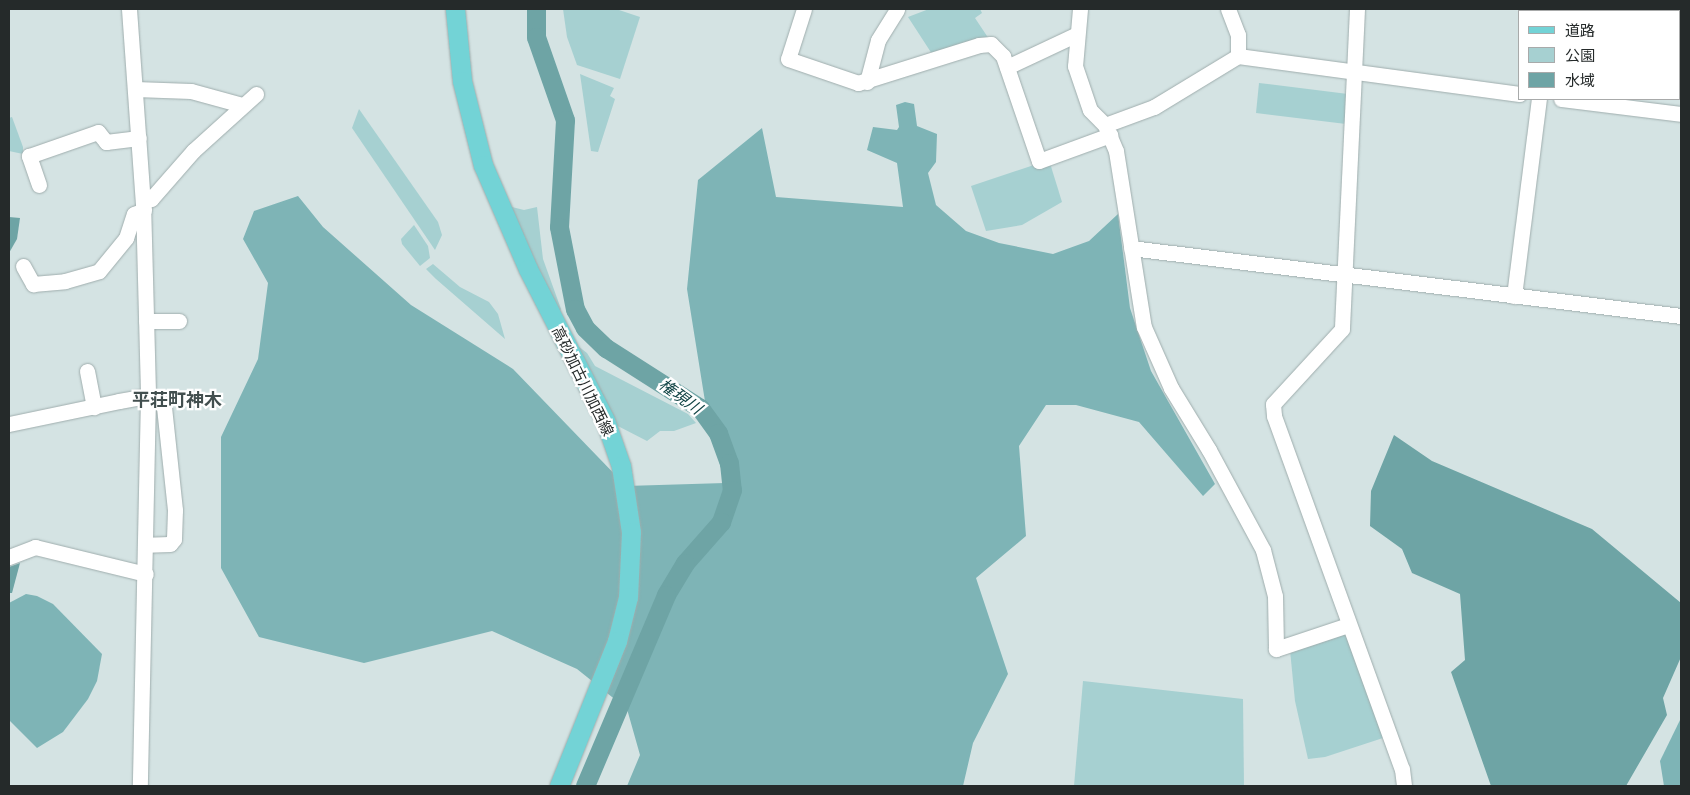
<!DOCTYPE html>
<html>
<head>
<meta charset="utf-8">
<style>
	body { margin:0 }
	#map { position:relative; width:1690px; height:795px; overflow:hidden; background:#d4e3e3; font-family:Arial,"Noto Sans JP",sans-serif }
	div>[style] { position:absolute }
	[style*='--x'] { left:calc(var(--x)*1px); top:calc(var(--y)*1px); width:calc(var(--w)*1px); rotate:calc(var(--a)*1deg) }
	.green>* { inset:0; background:#a6d0d1 }
	.forest>* { inset:0; background:#7eb4b6 }
	.water>* { inset:0; background:#6ea4a5 }
	.river>* { height:19px; margin:-9.5px; padding:0 9.5px; transform-origin:9.5px; border-radius:9.5px; background:#6ea4a5 }
	.roads { filter:drop-shadow(0 0 1px #9fadad) drop-shadow(0 0 1px #9fadad) }
	.minor>* { height:15px; margin:-7.5px; padding:0 7.5px; transform-origin:7.5px; border-radius:7.5px; background:#fff }
	.major>* { height:19px; margin:-9.5px; padding:0 9.5px; transform-origin:9.5px; border-radius:9.5px; background:#73d3d6 }
	span { translate:-50% -50%; white-space:nowrap; text-align:center; line-height:1.15; -webkit-text-stroke:4.5px #fff; paint-order:stroke }
	.street-label { font-size:15px; color:#252a2a }
	.water-label { font-size:16px; color:#104344; font-style:italic }
	.quarter-label { font-size:18px; color:#424f4f; font-weight:700 }
	.frame { position:absolute; inset:0; border:10px solid #252a2a; pointer-events:none }
	.legend { position:absolute; left:1518px; top:10px; width:162px; height:90px; box-sizing:border-box; background:#fff; border:1px solid #a8aaaa; margin:0; padding:6px 9px; list-style:none; font-size:15px; color:#252a2a }
	.legend li { display:flex; align-items:center; gap:10px; height:25px }
	.legend b { width:25px; border:1px solid #a8aaaa }
</style>
</head>
<body>
<div id="map">
	<div class="green">
		<div style="clip-path:polygon(563px 9px,616px 9px,640px 17px,620px 79px,577px 65px,567px 37px)"></div>
		<div style="clip-path:polygon(929px 9px,980px 9px,982px 13px,975px 18px,989px 39px,934px 57px,908px 17px)"></div>
		<div style="clip-path:polygon(580px 74px,614px 88px,610px 96px,615px 99px,598px 152px,591px 151px)"></div>
		<div style="clip-path:polygon(1259px 83px,1348px 94px,1346px 124px,1256px 113px)"></div>
		<div style="clip-path:polygon(359px 109px,438px 222px,442px 235px,435px 250px,352px 128px)"></div>
		<div style="clip-path:polygon(12px 117px,23px 147px,23px 154px,9px 151px,9px 118px)"></div>
		<div style="clip-path:polygon(1049px 160px,1062px 202px,1022px 225px,986px 231px,971px 186px)"></div>
		<div style="clip-path:polygon(504px 205px,524px 210px,537px 207px,543px 259px,561px 309px,559px 313px)"></div>
		<div style="clip-path:polygon(414px 225px,428px 246px,430px 258px,420px 266px,402px 244px,401px 239px)"></div>
		<div style="clip-path:polygon(433px 264px,460px 287px,489px 302px,498px 314px,505px 339px,436px 279px,426px 269px)"></div>
		<div style="clip-path:polygon(574px 343px,587px 353px,595px 366px,688px 414px,696px 423px,674px 431px,660px 431px,647px 441px,612px 423px)"></div>
		<div style="clip-path:polygon(1347px 630px,1386px 737px,1325px 757px,1308px 759px,1295px 701px,1290px 650px)"></div>
		<div style="clip-path:polygon(1083px 681px,1243px 699px,1244px 786px,1074px 786px)"></div>
	</div>
	<div class="forest">
		<div style="clip-path:polygon(905px 102px,914px 104px,917px 126px,937px 134px,936px 162px,928px 173px,936px 205px,966px 231px,999px 243px,1053px 254px,1089px 241px,1118px 214px,1130px 308px,1151px 371px,1215px 484px,1203px 496px,1139px 422px,1076px 405px,1046px 405px,1019px 446px,1026px 536px,976px 578px,1008px 674px,973px 743px,963px 786px,627px 786px,640px 755px,627px 709px,577px 669px,492px 631px,364px 663px,259px 637px,221px 568px,221px 437px,258px 359px,268px 283px,243px 239px,254px 211px,298px 196px,323px 227px,411px 305px,513px 369px,626px 486px,725px 483px,708px 420px,687px 289px,698px 180px,762px 128px,776px 197px,903px 207px,897px 163px,867px 150px,873px 127px,897px 130px,899px 127px,896px 105px)"></div>
		<div style="clip-path:polygon(26px 594px,37px 596px,53px 604px,102px 654px,97px 681px,88px 699px,63px 732px,37px 748px,9px 720px,9px 603px)"></div>
		<div style="clip-path:polygon(1681px 718px,1681px 786px,1664px 786px,1660px 761px)"></div>
	</div>
	<div class="water">
		<div style="clip-path:polygon(9px 217px,20px 218px,17px 239px,9px 253px)"></div>
		<div style="clip-path:polygon(1394px 435px,1432px 461px,1592px 529px,1681px 603px,1681px 657px,1663px 698px,1667px 715px,1626px 786px,1491px 786px,1451px 672px,1465px 660px,1460px 594px,1412px 573px,1402px 549px,1370px 526px,1371px 491px)"></div>
		<div style="clip-path:polygon(20px 563px,12px 593px,9px 593px,9px 567px)"></div>
	</div>
	<div class="river">
		<div style="--x:536;--y:9;--w:28;--a:90"></div>
		<div style="--x:536;--y:37;--w:88;--a:70.7"></div>
		<div style="--x:565;--y:120;--w:107;--a:93.2"></div>
		<div style="--x:559;--y:227;--w:84;--a:79"></div>
		<div style="--x:575;--y:309;--w:21;--a:62"></div>
		<div style="--x:585;--y:328;--w:29;--a:44"></div>
		<div style="--x:606;--y:348;--w:112;--a:32.6"></div>
		<div style="--x:700;--y:408;--w:31;--a:54"></div>
		<div style="--x:718;--y:433;--w:32;--a:70"></div>
		<div style="--x:729;--y:463;--w:27;--a:84"></div>
		<div style="--x:732;--y:490;--w:34;--a:109"></div>
		<div style="--x:721;--y:522;--w:55;--a:131.3"></div>
		<div style="--x:685;--y:563;--w:37;--a:121"></div>
		<div style="--x:666;--y:595;--w:207;--a:113"></div>
	</div>
	<div class="roads">
		<div class="minor">
			<div style="--x:129;--y:9;--w:194;--a:85.9"></div>
			<div style="--x:143;--y:202;--w:194;--a:88.5"></div>
			<div style="--x:148;--y:396;--w:390;--a:91.2"></div>
			<div style="--x:804;--y:9;--w:52;--a:107.7"></div>
			<div style="--x:788;--y:59;--w:74;--a:18.9"></div>
			<div style="--x:858;--y:83;--w:127;--a:-17.4"></div>
			<div style="--x:979;--y:45;--w:12;--a:-5"></div>
			<div style="--x:991;--y:44;--w:17;--a:45"></div>
			<div style="--x:1003;--y:56;--w:111;--a:71.1"></div>
			<div style="--x:1039;--y:161;--w:76;--a:-20.1"></div>
			<div style="--x:1080;--y:9;--w:57;--a:95"></div>
			<div style="--x:1075;--y:66;--w:46;--a:71.2"></div>
			<div style="--x:1090;--y:110;--w:21;--a:45"></div>
			<div style="--x:1105;--y:125;--w:28;--a:67"></div>
			<div style="--x:1116;--y:151;--w:178;--a:81"></div>
			<div style="--x:1144;--y:327;--w:67;--a:66.1"></div>
			<div style="--x:1171;--y:388;--w:73;--a:58.5"></div>
			<div style="--x:1209;--y:450;--w:114;--a:61.6"></div>
			<div style="--x:1263;--y:550;--w:48;--a:75.4"></div>
			<div style="--x:1275;--y:596;--w:53;--a:88.9"></div>
			<div style="--x:1276;--y:649;--w:76;--a:-18.4"></div>
			<div style="--x:1357;--y:9;--w:320;--a:92.7"></div>
			<div style="--x:1342;--y:329;--w:102;--a:132.6"></div>
			<div style="--x:1273;--y:404;--w:12;--a:85"></div>
			<div style="--x:1274;--y:416;--w:375;--a:70.1"></div>
			<div style="--x:1402;--y:769;--w:17;--a:83"></div>
			<div style="--x:1550;--y:11;--w:2;--a:-63"></div>
			<div style="--x:1238;--y:56;--w:284;--a:7.7"></div>
			<div style="--x:1007;--y:67;--w:77;--a:-25.2"></div>
			<div style="--x:867;--y:82;--w:43;--a:-75.3"></div>
			<div style="--x:878;--y:40;--w:36;--a:-58"></div>
			<div style="--x:135;--y:89;--w:56;--a:2"></div>
			<div style="--x:191;--y:91;--w:53;--a:15.4"></div>
			<div style="--x:1561;--y:99;--w:121;--a:7.1"></div>
			<div style="--x:1105;--y:125;--w:52;--a:-20.2"></div>
			<div style="--x:1154;--y:107;--w:98;--a:-31.3"></div>
			<div style="--x:1238;--y:56;--w:21;--a:-90"></div>
			<div style="--x:1238;--y:35;--w:28;--a:-111"></div>
			<div style="--x:39;--y:185;--w:31;--a:-109"></div>
			<div style="--x:29;--y:156;--w:73;--a:-19.2"></div>
			<div style="--x:98;--y:132;--w:13;--a:51"></div>
			<div style="--x:106;--y:142;--w:33;--a:-7"></div>
			<div style="--x:143;--y:202;--w:9;--a:-21"></div>
			<div style="--x:151;--y:199;--w:64;--a:-48.8"></div>
			<div style="--x:193;--y:151;--w:85;--a:-42.1"></div>
			<div style="--x:1131;--y:248;--w:554;--a:7.05"></div>
			<div style="--x:23;--y:266;--w:21;--a:61"></div>
			<div style="--x:33;--y:284;--w:32;--a:-5"></div>
			<div style="--x:65;--y:281;--w:35;--a:-16"></div>
			<div style="--x:99;--y:271;--w:43;--a:-50.7"></div>
			<div style="--x:126;--y:238;--w:25;--a:-72"></div>
			<div style="--x:134;--y:214;--w:11;--a:-22"></div>
			<div style="--x:1514;--y:296;--w:199;--a:-82.8"></div>
			<div style="--x:146;--y:321;--w:33;--a:0"></div>
			<div style="--x:87;--y:371;--w:37;--a:79"></div>
			<div style="--x:9;--y:424;--w:112;--a:-11.8"></div>
			<div style="--x:119;--y:401;--w:29;--a:-10"></div>
			<div style="--x:148;--y:396;--w:10;--a:17"></div>
			<div style="--x:158;--y:399;--w:10;--a:53"></div>
			<div style="--x:164;--y:407;--w:104;--a:83.9"></div>
			<div style="--x:175;--y:510;--w:29;--a:92"></div>
			<div style="--x:174;--y:539;--w:6;--a:129"></div>
			<div style="--x:170;--y:544;--w:23;--a:178"></div>
			<div style="--x:9;--y:557;--w:28;--a:-21"></div>
			<div style="--x:35;--y:547;--w:114;--a:13.7"></div>
		</div>
		<div class="major">
			<div style="--x:455;--y:9;--w:72;--a:84.4"></div>
			<div style="--x:462;--y:81;--w:87;--a:76"></div>
			<div style="--x:483;--y:165;--w:113;--a:66.6"></div>
			<div style="--x:528;--y:269;--w:169;--a:63"></div>
			<div style="--x:605;--y:420;--w:49;--a:70.8"></div>
			<div style="--x:621;--y:466;--w:67;--a:81.4"></div>
			<div style="--x:631;--y:532;--w:65;--a:92.6"></div>
			<div style="--x:628;--y:597;--w:45;--a:104"></div>
			<div style="--x:617;--y:641;--w:156;--a:111.8"></div>
		</div>
	</div>
	<div class="street-label">
		<span style="left:583px;top:381px;rotate:64deg">高砂加古川加西線</span>
	</div>
	<div class="water-label">
		<span style="left:680px;top:397px;rotate:36deg">権現川</span>
	</div>
	<div class="quarter-label">
		<span style="left:177px;top:400px">平荘町神木</span>
	</div>
	<div class="frame"></div>
	<ul class="legend">
	<li><b style="height:6px;background:#73d3d6"></b>道路</li>
	<li><b style="height:14px;background:#a6d0d1"></b>公園</li>
	<li><b style="height:14px;background:#6ea4a5"></b>水域</li>
	</ul>
</div>
</body>
</html>
